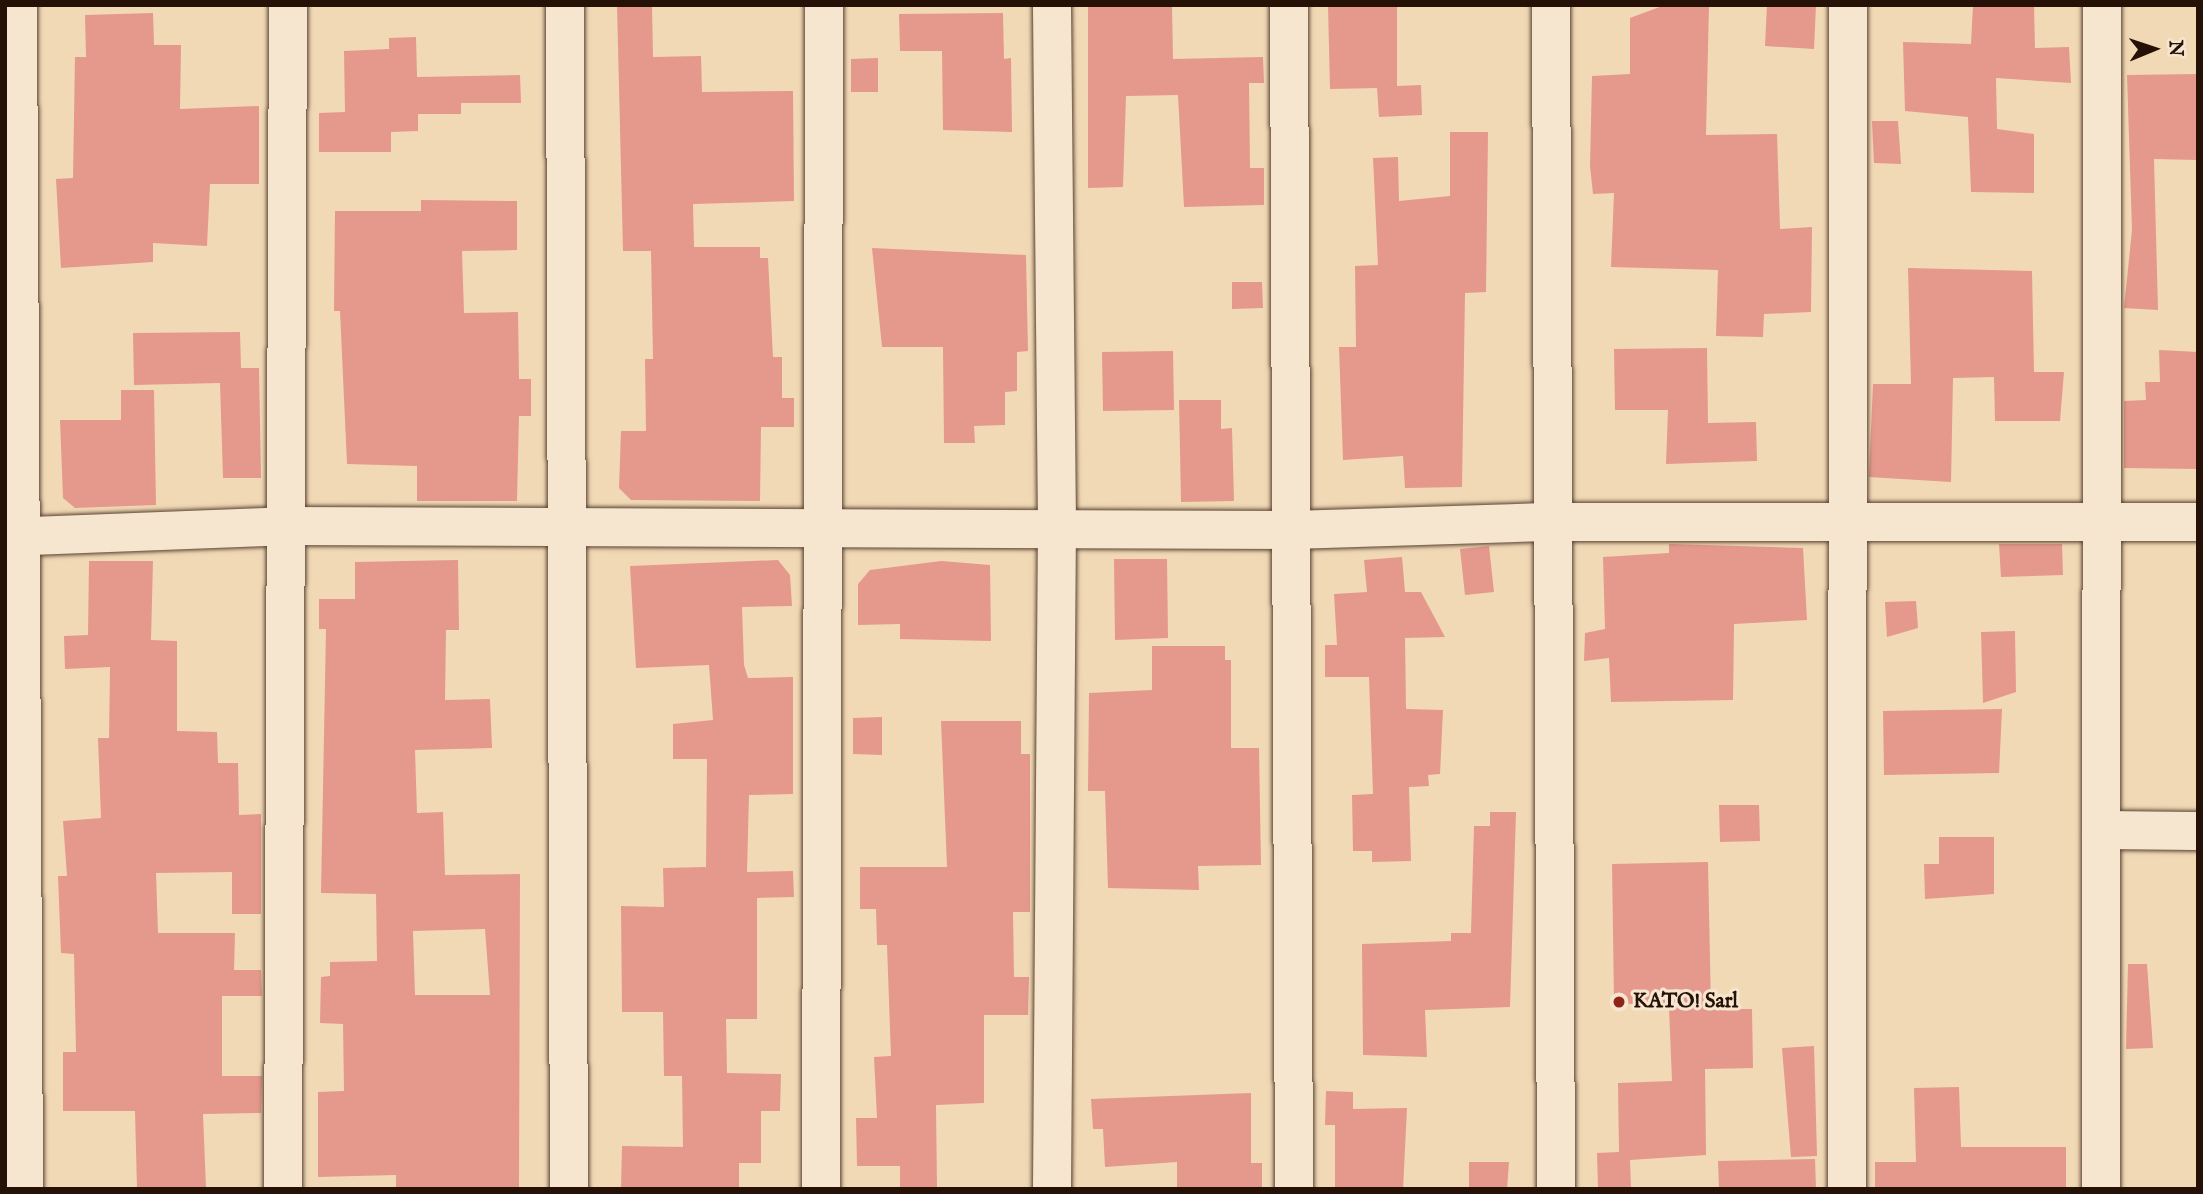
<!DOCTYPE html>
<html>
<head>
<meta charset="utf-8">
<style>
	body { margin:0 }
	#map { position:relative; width:2203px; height:1194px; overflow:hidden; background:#f1d9b5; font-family:"IM FELL English",serif }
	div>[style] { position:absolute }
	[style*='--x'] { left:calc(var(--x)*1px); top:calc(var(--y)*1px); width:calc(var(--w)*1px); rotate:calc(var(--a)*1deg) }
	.building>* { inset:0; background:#e5988c }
	.roads { filter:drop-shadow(0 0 2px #594332) drop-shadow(0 0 2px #594332) }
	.minor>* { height:38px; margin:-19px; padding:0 19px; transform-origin:19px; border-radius:19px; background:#f6e6cf }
	.dots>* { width:19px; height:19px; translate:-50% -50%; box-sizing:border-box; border:4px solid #f6e6cf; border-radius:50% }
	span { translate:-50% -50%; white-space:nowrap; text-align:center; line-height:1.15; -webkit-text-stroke:6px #f6e6cf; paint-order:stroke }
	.poi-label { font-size:21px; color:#261107; font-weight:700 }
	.left { translate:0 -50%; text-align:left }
	.frame { position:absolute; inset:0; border:7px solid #261107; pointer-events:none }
	.north { position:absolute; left:2119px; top:14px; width:70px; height:70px; -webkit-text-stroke:5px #f6e6cf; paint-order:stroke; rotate:88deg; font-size:19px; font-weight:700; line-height:28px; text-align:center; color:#261107 }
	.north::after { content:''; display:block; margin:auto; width:24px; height:32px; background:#261107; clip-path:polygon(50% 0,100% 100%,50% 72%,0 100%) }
</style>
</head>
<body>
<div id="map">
	<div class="building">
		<div style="clip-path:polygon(617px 5px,652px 5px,653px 57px,701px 56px,702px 92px,793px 91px,794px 201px,693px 204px,694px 247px,760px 247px,760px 258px,768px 258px,773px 357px,782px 357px,782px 398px,794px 398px,794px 427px,761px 427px,760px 501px,631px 500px,619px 488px,621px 431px,646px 431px,645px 359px,653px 359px,651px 251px,623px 251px)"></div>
		<div style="clip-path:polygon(1088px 5px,1172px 5px,1173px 59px,1263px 57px,1264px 83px,1249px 83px,1250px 168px,1264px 168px,1264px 205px,1184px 207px,1178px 95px,1126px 96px,1123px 187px,1088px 188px)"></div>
		<div style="clip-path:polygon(1328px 5px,1397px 5px,1397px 86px,1421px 85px,1422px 115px,1379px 117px,1377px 88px,1330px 89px)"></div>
		<div style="clip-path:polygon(1665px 5px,1709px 5px,1706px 135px,1777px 134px,1780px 229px,1812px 227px,1811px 312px,1764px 314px,1763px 337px,1716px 336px,1718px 270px,1611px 267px,1614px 193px,1593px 194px,1590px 166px,1592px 76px,1630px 74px,1630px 18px)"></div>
		<div style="clip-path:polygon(1767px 5px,1816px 5px,1814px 49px,1765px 46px)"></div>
		<div style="clip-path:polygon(1973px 5px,2034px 5px,2035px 48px,2069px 47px,2071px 83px,1996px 78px,1997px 129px,2034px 134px,2034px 193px,1971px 192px,1968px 117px,1905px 111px,1903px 42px,1971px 44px)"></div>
		<div style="clip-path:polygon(153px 13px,154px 45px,181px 45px,180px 109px,259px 106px,259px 184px,210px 184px,207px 246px,153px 243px,153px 262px,61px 268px,56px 179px,73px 178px,75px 57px,86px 57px,85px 15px)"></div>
		<div style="clip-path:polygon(1003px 13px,1004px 59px,1011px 58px,1012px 132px,943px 130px,942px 51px,900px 51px,899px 14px)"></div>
		<div style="clip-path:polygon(416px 37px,417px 77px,520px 75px,521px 103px,461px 103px,461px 114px,418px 114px,418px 131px,391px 132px,391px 152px,319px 152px,319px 113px,345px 112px,344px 51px,389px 49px,389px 38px)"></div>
		<div style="clip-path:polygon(878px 58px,878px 92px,851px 92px,851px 59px)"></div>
		<div style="clip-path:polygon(2198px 74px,2198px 160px,2154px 159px,2158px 310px,2124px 308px,2132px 230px,2127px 75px)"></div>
		<div style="clip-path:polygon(1872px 121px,1898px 121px,1901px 164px,1874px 163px)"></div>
		<div style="clip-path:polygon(1450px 132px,1488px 132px,1486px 292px,1465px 293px,1462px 487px,1405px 488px,1403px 456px,1343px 460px,1339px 347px,1356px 347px,1355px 266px,1378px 265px,1373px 158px,1398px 157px,1399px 201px,1450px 196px)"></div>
		<div style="clip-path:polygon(421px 200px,517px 201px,517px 250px,462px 251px,464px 313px,518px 312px,519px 379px,531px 379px,531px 416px,519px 416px,517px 501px,417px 501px,417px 466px,347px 464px,340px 311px,334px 311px,335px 211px,421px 211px)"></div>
		<div style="clip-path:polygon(872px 248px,1026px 255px,1028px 351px,1017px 352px,1017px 391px,1005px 392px,1005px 425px,974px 426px,975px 443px,944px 443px,943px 347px,882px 347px)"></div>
		<div style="clip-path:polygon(1908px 268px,2032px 271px,2034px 372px,2064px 372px,2060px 421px,1995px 421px,1994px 377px,1953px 378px,1951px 482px,1869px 477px,1873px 384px,1911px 384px)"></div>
		<div style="clip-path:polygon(1232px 282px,1262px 282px,1263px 308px,1232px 309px)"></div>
		<div style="clip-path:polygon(240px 332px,241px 368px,259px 368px,261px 478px,223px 478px,220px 383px,134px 385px,133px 333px)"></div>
		<div style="clip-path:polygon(1707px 348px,1708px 423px,1756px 422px,1757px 461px,1666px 464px,1668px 410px,1615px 410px,1614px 349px)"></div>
		<div style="clip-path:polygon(2159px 350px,2198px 352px,2198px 469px,2124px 468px,2124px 401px,2146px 400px,2145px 382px,2160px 382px)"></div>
		<div style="clip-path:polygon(1173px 351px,1174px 410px,1103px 411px,1102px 352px)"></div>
		<div style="clip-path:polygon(121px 390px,154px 390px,156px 505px,75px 508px,63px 498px,60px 420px,121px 420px)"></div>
		<div style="clip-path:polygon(1179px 400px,1221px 400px,1221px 429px,1232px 428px,1234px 501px,1181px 502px)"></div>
		<div style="clip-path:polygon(1669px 544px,1803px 548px,1807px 620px,1734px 624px,1733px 700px,1611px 702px,1609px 658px,1584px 661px,1585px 633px,1605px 629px,1603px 557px,1669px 553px)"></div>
		<div style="clip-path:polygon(1999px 544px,2062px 544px,2063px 575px,2001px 577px)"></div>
		<div style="clip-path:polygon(1489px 546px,1494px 592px,1465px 595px,1460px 549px)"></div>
		<div style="clip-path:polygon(1402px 557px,1405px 592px,1421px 592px,1445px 637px,1405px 638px,1406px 709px,1443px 710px,1440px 774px,1428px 775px,1429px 786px,1409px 787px,1411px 861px,1372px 862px,1372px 851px,1353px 851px,1352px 795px,1373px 794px,1369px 677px,1325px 677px,1325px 645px,1337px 645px,1334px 594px,1367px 592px,1364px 560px)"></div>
		<div style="clip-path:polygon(1114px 559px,1167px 559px,1168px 638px,1115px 640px)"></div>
		<div style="clip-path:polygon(evenodd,458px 560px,459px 630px,446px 630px,445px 700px,490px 699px,492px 748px,415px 750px,417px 813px,443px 812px,445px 875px,520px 874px,519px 1189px,396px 1189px,396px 1175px,318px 1177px,318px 1092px,344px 1091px,343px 1024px,320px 1023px,321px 977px,330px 976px,330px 962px,377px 961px,376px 894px,321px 893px,326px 629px,319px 629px,319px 599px,355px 599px,355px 562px,458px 560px,485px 929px,490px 995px,415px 995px,413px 931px,485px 929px)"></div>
		<div style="clip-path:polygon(778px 560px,790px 575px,792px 606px,742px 607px,744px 665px,748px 678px,793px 677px,793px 794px,749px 795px,747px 872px,793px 871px,794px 897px,757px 898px,757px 1019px,726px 1019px,727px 1073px,781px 1074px,780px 1111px,761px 1111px,761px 1163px,739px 1163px,739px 1187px,621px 1189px,622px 1146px,683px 1147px,682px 1076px,664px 1076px,663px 1012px,622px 1012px,621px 906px,664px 907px,663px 868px,706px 867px,707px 759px,673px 759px,673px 724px,713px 720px,709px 665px,636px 668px,630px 566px)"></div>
		<div style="clip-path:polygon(89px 561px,153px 561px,151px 640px,177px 641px,177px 731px,217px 732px,218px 763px,238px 763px,239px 815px,261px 814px,261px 914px,232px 914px,232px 872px,156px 873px,158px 933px,235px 933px,234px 970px,261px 970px,262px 996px,222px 996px,222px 1076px,262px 1076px,261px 1113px,203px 1114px,206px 1189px,137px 1189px,135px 1111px,63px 1111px,63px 1052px,76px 1052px,74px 954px,61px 953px,58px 876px,67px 876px,63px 821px,101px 818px,98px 738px,109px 738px,110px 667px,65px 669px,64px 636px,88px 635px)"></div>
		<div style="clip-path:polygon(941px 561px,990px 565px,991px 641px,900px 639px,900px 624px,858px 625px,858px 584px,870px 570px)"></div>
		<div style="clip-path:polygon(1916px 601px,1918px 628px,1887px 637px,1885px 602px)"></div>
		<div style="clip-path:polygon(2015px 631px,2016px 692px,1983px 703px,1981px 632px)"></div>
		<div style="clip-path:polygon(1152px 646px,1225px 646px,1225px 660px,1231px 660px,1231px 748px,1259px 748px,1261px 865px,1198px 866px,1199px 890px,1108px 888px,1105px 791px,1088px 791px,1089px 693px,1152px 690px)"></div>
		<div style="clip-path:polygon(2002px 709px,1999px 773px,1884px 775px,1883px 711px)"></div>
		<div style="clip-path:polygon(882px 717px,882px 755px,853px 754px,853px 718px)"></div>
		<div style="clip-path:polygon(941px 721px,1021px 721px,1021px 754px,1030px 754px,1030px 912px,1013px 912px,1014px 977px,1029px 977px,1028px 1015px,984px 1015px,984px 1103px,936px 1105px,937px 1189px,900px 1189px,900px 1166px,857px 1166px,856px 1118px,877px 1118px,874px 1057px,891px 1056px,887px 945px,877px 945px,876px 909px,860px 909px,860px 867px,947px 867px)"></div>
		<div style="clip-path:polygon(1719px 805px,1759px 805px,1760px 841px,1720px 842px)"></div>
		<div style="clip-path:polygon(1490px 812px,1516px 812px,1510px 1007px,1425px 1010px,1427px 1057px,1363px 1055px,1362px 944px,1451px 941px,1451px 933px,1471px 933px,1474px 826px,1490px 826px)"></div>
		<div style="clip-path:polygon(1939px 837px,1994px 837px,1994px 894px,1925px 899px,1924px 864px,1939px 864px)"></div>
		<div style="clip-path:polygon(1708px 862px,1711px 1009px,1752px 1009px,1753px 1068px,1705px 1069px,1706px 1155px,1630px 1160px,1631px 1189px,1598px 1189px,1597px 1153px,1619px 1152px,1618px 1083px,1672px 1081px,1669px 1008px,1614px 1002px,1612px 864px)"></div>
		<div style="clip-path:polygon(2128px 964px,2147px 964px,2153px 1048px,2126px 1049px)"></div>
		<div style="clip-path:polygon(1814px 1046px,1817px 1156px,1791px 1157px,1782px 1048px)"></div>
		<div style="clip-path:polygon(1959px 1087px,1961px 1147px,2066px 1147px,2066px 1189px,1875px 1189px,1875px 1162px,1916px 1162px,1914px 1088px)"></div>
		<div style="clip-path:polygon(1326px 1091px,1353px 1092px,1353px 1109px,1407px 1108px,1403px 1189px,1335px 1189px,1335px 1125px,1325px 1125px)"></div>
		<div style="clip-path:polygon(1251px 1093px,1251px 1163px,1262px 1163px,1262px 1189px,1177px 1189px,1177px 1162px,1105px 1167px,1103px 1129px,1093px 1129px,1091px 1099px)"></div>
		<div style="clip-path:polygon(1815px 1159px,1816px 1189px,1719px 1189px,1718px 1161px)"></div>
		<div style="clip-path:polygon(1469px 1162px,1509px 1162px,1507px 1189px,1469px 1189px)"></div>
	</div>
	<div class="roads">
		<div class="minor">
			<div style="--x:18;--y:5;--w:1184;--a:89.71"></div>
			<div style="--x:565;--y:5;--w:1184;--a:89.81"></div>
			<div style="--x:1289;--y:5;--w:1184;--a:89.76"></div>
			<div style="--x:1551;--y:5;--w:1184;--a:89.76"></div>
			<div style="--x:5;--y:537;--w:280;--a:-2.2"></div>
			<div style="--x:285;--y:526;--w:1007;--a:0.23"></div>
			<div style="--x:1292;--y:530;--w:261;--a:-1.8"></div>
			<div style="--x:1553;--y:522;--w:645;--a:0"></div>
			<div style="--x:2101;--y:830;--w:97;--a:0.6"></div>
			<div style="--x:283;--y:1189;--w:1184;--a:-89.76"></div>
			<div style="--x:821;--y:1189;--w:1184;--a:-89.85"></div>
			<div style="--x:1052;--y:1189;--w:661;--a:-89.57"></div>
			<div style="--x:1057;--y:528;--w:523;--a:-90.55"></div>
			<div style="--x:1847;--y:1189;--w:1184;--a:-89.95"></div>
			<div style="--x:2101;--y:1189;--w:1184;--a:-89.95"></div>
		</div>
	</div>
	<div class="dots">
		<div style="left:1619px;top:1002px;background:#8f2418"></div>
	</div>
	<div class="poi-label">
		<span class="left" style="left:1633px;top:1002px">KATO! Sarl</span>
	</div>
	<div class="frame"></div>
	<div class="north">N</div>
</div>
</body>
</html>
